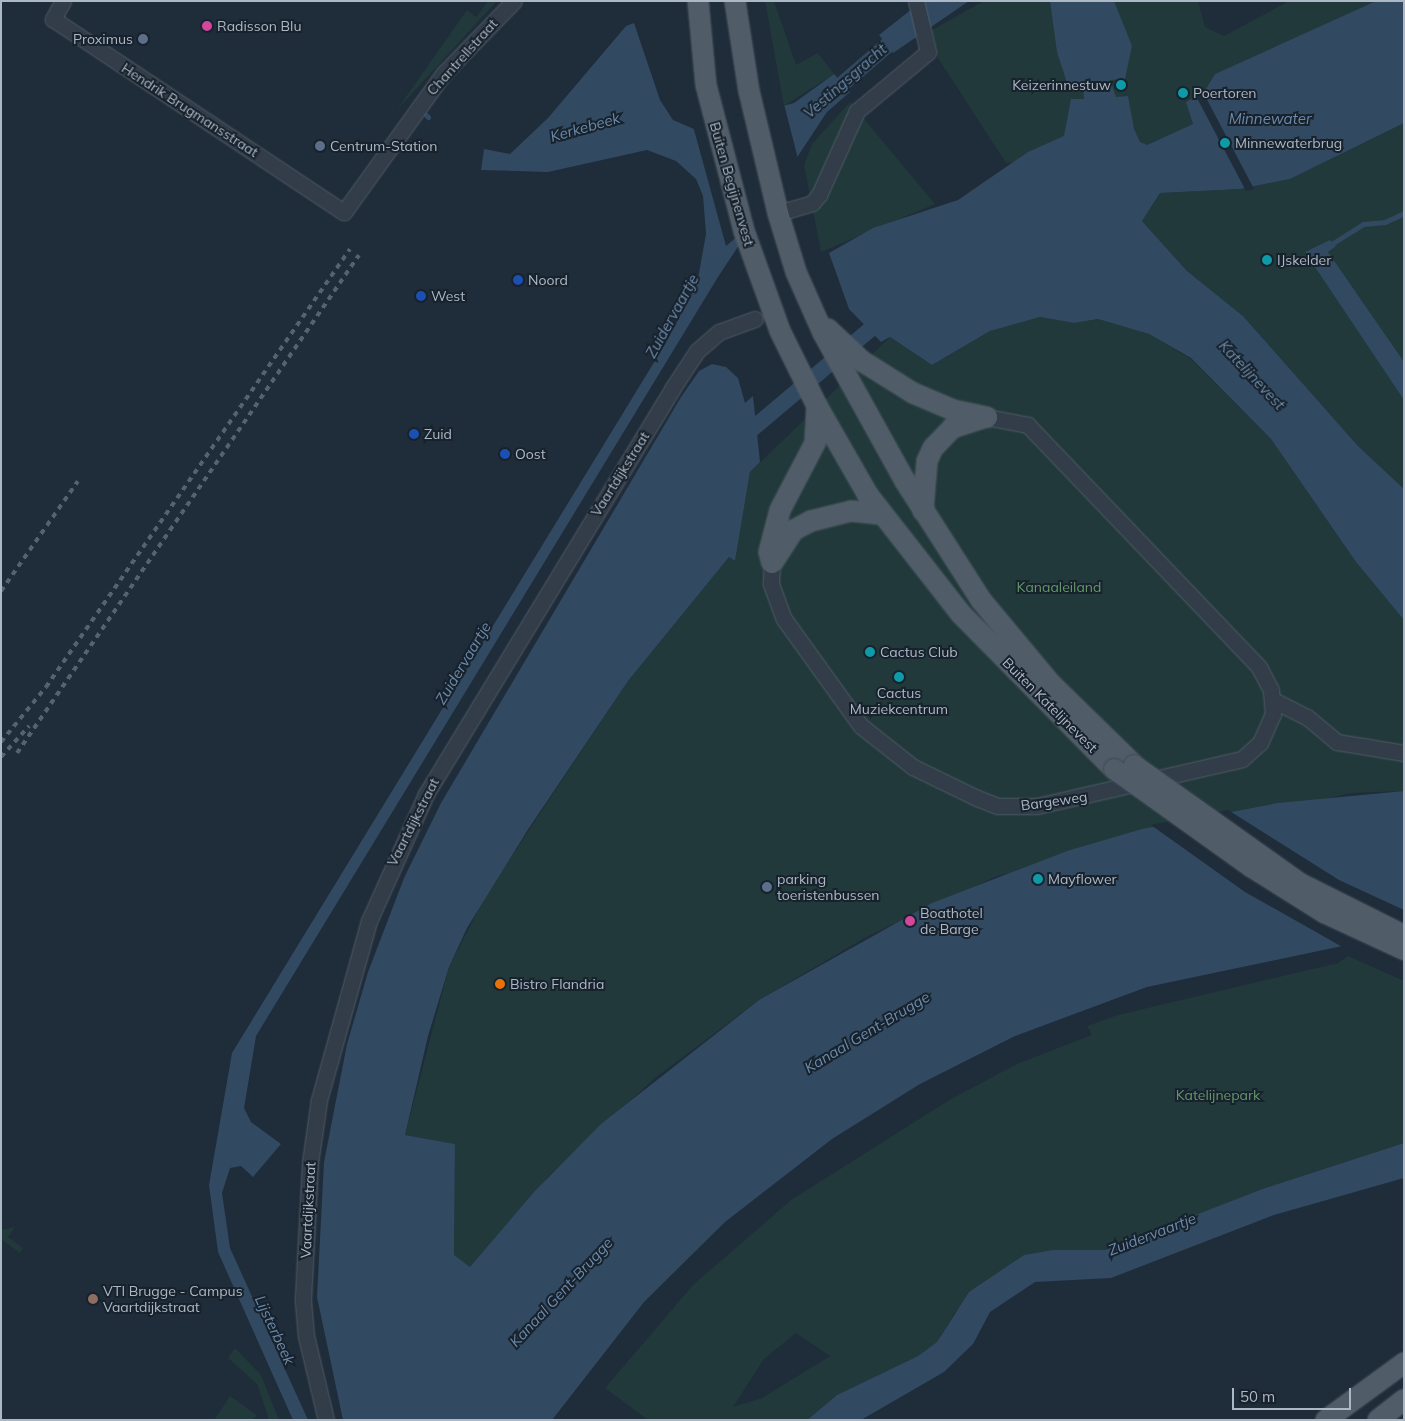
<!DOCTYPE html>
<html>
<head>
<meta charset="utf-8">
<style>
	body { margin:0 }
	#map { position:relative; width:1405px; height:1421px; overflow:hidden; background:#1f2c39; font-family:Mulish,sans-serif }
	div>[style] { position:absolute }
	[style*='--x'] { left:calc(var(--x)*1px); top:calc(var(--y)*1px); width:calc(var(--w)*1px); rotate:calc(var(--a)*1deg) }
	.green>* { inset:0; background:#21393a }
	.water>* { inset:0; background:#314961 }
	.pier>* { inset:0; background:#1f2c39 }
	.stream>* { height:5px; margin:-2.5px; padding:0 2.5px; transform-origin:2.5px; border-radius:2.5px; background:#314961 }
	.canal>* { height:16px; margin:-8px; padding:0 8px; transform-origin:8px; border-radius:8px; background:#314961 }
	.roads { filter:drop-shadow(0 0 1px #505b67) drop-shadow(0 0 1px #505b67) }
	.minor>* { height:15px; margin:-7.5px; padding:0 7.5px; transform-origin:7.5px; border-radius:7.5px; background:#323d49 }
	.major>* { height:20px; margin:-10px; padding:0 10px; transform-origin:10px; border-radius:10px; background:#505d69 }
	.rail>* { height:4px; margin-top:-2px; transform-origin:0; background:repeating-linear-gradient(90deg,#546271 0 5px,transparent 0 10px) }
	.bridges { filter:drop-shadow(0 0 1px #3f4956) drop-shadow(0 0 1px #3f4956) }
	.major-bridge>* { height:20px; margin:-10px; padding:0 10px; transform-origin:10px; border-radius:10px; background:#505d69 }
	.dots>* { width:14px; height:14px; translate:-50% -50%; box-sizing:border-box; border:2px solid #18222d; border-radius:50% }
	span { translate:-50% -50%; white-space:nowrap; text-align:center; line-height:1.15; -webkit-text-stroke:4px #18222d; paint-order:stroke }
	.poi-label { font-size:14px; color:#adb8c6 }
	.left { translate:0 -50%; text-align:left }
	.right { translate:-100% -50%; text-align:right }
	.street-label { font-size:14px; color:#adb8c6 }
	.park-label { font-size:14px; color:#63986b }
	.water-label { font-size:15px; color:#6b8bac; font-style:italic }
	.frame { position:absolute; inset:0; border:2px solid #adb8c6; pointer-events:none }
	.scale { position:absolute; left:1232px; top:1388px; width:119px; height:22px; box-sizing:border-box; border:2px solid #adb8c6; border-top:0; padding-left:6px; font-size:15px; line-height:18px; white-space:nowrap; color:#adb8c6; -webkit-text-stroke:4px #18222d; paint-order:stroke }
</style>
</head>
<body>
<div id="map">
	<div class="green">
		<div style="clip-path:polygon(488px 1px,497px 1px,396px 111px,467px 10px,476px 17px)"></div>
		<div style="clip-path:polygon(765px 1px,774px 1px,796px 65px,818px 53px,834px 74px,784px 106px)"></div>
		<div style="clip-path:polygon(984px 1px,1198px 1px,1205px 27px,1224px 36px,1289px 1px,1376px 1px,1215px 74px,1204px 92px,1189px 101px,1193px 124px,1147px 145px,1006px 163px,938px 58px,932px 30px)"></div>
		<div style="clip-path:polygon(850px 102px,935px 204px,821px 252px,804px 165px,812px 144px)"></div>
		<div style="clip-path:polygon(1404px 123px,1404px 489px,1358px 446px,1243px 316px,1187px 271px,1142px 221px,1160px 193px,1240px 189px,1290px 179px)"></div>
		<div style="clip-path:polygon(1040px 317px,1074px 323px,1098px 319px,1149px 334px,1191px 359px,1271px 439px,1356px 562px,1404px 620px,1404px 791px,1351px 793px,997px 876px,868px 936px,759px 1000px,655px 1078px,550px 1175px,470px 1268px,454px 1256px,455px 1144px,405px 1135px,449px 967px,487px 893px,628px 681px,729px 557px,735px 561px,750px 472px,890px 337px,932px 365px,990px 331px)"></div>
		<div style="clip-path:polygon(evenodd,1348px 956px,1404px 981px,1404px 1143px,1265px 1188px,1105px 1250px,1052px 1250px,1024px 1255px,955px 1312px,937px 1342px,918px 1356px,837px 1395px,807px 1420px,648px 1420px,605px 1388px,693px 1285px,791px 1200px,951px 1099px,1019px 1063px,1092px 1035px,1087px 1026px,1118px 1015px,1338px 963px,1348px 956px,796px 1333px,830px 1356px,762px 1398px,733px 1407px,764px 1359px,796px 1333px)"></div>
		<div style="clip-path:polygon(15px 1227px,8px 1237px,23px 1248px,20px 1253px,1px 1239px,1px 1230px)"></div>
		<div style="clip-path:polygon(235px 1348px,261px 1375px,279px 1420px,269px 1420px,257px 1384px,228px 1358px)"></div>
		<div style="clip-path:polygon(230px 1396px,257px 1415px,253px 1420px,214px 1420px)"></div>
	</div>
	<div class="water">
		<div style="clip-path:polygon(922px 1px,969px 1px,893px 53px,879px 35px)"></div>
		<div style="clip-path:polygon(1050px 1px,1114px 1px,1132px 46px,1125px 79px,1110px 80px,1116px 97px,1128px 96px,1134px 129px,1140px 142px,1147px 145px,1193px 124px,1186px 102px,1204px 92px,1215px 74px,1376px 1px,1404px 1px,1404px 123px,1290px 179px,1240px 189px,1160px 193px,1142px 221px,1187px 271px,1243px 316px,1358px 446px,1404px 489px,1404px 620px,1356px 562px,1271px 439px,1191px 358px,1149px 334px,1098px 319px,1074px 323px,1040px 317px,990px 331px,932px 365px,890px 337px,881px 342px,849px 309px,829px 253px,873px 228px,958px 200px,1028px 152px,1064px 136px,1071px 99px,1084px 99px,1083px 87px,1068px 86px,1057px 52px)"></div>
		<div style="clip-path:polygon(634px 23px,660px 100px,673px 120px,694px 129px,794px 103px,834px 74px,850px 92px,827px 112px,718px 277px,256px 1036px,244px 1108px,251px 1122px,281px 1144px,253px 1177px,241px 1166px,230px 1168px,222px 1193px,230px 1248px,308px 1420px,293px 1420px,218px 1252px,209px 1185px,232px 1053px,664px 346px,697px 284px,706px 234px,703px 196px,696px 179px,676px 161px,647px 150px,548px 172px,481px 170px,484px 149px,510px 154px,548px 118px,626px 26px)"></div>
		<div style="clip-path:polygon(1330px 240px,1336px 246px,1328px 252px,1404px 362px,1404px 400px,1305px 252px)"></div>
		<div style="clip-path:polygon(712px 364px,726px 367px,738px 378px,745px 403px,753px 396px,760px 428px,760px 462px,750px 472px,735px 561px,729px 557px,628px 681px,527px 831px,467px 928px,449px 967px,428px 1036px,405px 1135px,455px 1144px,454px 1255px,470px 1267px,534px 1192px,601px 1124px,759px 1000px,932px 903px,1067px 851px,1142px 829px,1278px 803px,1404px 791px,1404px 933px,1147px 987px,1015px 1036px,920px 1084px,832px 1139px,725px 1222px,644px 1302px,552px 1420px,343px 1420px,317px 1297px,324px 1162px,347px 1044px,368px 972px,404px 878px,441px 803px,681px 397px,699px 371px)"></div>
		<div style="clip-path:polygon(1404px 1143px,1404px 1178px,1274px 1215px,1111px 1278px,1035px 1282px,990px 1312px,973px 1344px,944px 1372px,861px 1420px,807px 1420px,837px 1395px,918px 1356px,937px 1342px,969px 1292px,1024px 1255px,1052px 1250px,1105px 1250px,1265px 1188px)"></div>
	</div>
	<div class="pier">
		<div style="clip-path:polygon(1203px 92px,1254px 189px,1246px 191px,1196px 96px)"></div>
		<div style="clip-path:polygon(784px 104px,798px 159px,760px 217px,726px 246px,693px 126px)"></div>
		<div style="clip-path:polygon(755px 394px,762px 428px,760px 462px,753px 396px)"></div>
		<div style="clip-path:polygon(1228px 810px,1339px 880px,1404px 910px,1404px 936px,1346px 949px,1245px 892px,1151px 825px)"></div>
	</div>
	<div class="stream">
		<div style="--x:426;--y:115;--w:3;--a:45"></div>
		<div style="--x:1333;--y:243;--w:36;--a:-32"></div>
		<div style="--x:1363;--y:224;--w:22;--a:-5"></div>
		<div style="--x:1385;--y:222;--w:21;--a:-25"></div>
	</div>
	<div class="canal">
		<div style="--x:826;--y:98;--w:103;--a:-40.7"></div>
		<div style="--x:744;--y:436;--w:185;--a:-40.2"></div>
	</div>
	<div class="roads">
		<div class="minor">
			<div style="--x:63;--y:1;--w:21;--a:119"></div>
			<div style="--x:53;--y:19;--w:349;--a:33.6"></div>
			<div style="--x:344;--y:212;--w:171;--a:-54.3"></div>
			<div style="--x:444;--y:73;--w:100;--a:-45.8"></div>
			<div style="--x:778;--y:213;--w:35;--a:-16"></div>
			<div style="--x:812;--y:203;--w:11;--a:-49"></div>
			<div style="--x:819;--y:195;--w:92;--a:-65.7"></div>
			<div style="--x:857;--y:111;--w:92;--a:-39.7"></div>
			<div style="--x:928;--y:52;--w:52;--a:-103.2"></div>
			<div style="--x:772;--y:563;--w:21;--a:93"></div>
			<div style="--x:771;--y:584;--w:37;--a:70"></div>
			<div style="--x:784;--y:619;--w:132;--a:54.3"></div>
			<div style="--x:861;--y:726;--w:66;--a:38.3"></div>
			<div style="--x:913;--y:767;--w:71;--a:25.8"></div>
			<div style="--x:977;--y:798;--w:22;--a:21"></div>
			<div style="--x:998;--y:806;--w:39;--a:0"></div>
			<div style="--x:1037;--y:806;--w:210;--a:-12.9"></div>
			<div style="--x:1242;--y:759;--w:24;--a:-42"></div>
			<div style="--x:1260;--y:743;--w:32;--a:-66"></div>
			<div style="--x:1273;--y:714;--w:24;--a:-95"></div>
			<div style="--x:1271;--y:690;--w:26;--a:-118"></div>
			<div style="--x:1259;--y:667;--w:335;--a:-133.7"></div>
			<div style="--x:1028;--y:425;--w:42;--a:-169"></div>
			<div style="--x:1273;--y:700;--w:38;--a:27"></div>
			<div style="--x:1307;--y:717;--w:39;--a:40"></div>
			<div style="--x:1337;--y:742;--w:68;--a:9.3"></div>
			<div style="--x:326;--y:1420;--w:86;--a:-103.4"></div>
			<div style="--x:306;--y:1336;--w:38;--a:-95"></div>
			<div style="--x:303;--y:1298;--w:135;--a:-87"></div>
			<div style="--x:310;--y:1163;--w:64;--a:-81.9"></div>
			<div style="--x:319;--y:1100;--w:186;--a:-74.4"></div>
			<div style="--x:369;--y:921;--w:139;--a:-65.8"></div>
			<div style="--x:426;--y:794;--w:474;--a:-58.7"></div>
			<div style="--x:672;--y:389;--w:45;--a:-56.7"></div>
			<div style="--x:697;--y:351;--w:29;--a:-41"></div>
			<div style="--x:719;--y:332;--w:38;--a:-20"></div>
		</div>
		<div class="major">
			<div style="--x:698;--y:1;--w:84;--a:84.6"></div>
			<div style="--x:706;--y:85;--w:151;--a:75.4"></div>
			<div style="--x:744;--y:231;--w:106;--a:70.2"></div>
			<div style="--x:780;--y:331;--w:84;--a:63.7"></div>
			<div style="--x:817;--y:406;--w:103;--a:60.2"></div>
			<div style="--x:868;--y:495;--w:151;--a:52"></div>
			<div style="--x:961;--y:614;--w:218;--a:45.4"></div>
			<div style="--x:735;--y:1;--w:91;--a:81.2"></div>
			<div style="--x:749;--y:91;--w:125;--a:76.6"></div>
			<div style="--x:778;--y:213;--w:62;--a:73"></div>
			<div style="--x:796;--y:272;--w:67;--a:66.1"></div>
			<div style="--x:823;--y:333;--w:169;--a:61"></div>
			<div style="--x:905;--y:481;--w:141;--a:57.4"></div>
			<div style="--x:981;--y:600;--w:109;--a:50.2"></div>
			<div style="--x:1051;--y:684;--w:116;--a:44.3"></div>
			<div style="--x:828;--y:329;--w:47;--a:43.3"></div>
			<div style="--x:862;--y:361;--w:60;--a:32.1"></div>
			<div style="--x:913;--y:393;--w:43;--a:23"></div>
			<div style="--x:953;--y:410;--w:35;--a:12"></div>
			<div style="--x:923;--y:511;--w:50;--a:-85.4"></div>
			<div style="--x:927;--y:461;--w:14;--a:-65"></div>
			<div style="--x:933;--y:448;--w:28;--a:-46"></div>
			<div style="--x:952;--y:428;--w:35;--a:-18"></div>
			<div style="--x:773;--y:562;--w:38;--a:-57"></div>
			<div style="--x:794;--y:530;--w:19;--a:-28"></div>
			<div style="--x:811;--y:521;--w:41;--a:-14"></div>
			<div style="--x:851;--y:511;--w:31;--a:6"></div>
			<div style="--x:772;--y:563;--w:11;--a:-105"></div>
			<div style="--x:769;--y:552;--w:43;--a:-75.3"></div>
			<div style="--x:780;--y:510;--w:76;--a:-62.4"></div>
			<div style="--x:815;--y:443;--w:37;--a:-87"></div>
			<div style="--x:1326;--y:1420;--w:97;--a:-36.2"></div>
			<div style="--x:1378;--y:1420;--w:33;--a:-38"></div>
		</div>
	</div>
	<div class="rail">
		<div style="--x:1;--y:591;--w:134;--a:-55"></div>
		<div style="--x:1;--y:742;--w:71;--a:-50.7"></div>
		<div style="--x:46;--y:687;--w:533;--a:-55.24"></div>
		<div style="--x:17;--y:753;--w:604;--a:-55.52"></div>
		<div style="--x:1;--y:757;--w:42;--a:-47.9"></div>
	</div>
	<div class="bridges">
		<div class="major-bridge">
			<div style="--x:1134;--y:765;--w:204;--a:35.4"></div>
			<div style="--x:1300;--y:883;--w:116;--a:26.6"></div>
			<div style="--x:1114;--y:769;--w:168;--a:35.6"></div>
			<div style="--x:1251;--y:867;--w:86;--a:32.2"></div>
			<div style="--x:1324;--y:913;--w:88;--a:24.8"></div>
		</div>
	</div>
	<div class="dots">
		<div style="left:207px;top:26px;background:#d1479c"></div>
		<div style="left:143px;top:39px;background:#5c6f8a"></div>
		<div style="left:1121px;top:85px;background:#0f9aa8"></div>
		<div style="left:1183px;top:93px;background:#0f9aa8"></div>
		<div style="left:1225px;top:143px;background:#0f9aa8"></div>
		<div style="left:320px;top:146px;background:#5c6f8a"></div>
		<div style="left:1267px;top:260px;background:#0f9aa8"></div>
		<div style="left:518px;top:280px;background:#1a4fb4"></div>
		<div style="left:421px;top:296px;background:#1a4fb4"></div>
		<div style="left:414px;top:434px;background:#1a4fb4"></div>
		<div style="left:505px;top:454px;background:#1a4fb4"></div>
		<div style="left:870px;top:652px;background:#0f9aa8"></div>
		<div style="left:899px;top:677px;background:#0f9aa8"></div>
		<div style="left:1038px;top:879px;background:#0f9aa8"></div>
		<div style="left:767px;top:887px;background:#5c6f8a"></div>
		<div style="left:910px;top:921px;background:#d1479c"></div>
		<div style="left:500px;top:984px;background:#e8710a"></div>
		<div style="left:93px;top:1299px;background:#8d6e63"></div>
	</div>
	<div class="poi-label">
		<span class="left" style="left:217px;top:26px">Radisson Blu</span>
		<span class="right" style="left:133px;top:39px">Proximus</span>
		<span class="right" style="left:1111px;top:85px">Keizerinnestuw</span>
		<span class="left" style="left:1193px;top:93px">Poertoren</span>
		<span class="left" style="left:1235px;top:143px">Minnewaterbrug</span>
		<span class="left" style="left:330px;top:146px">Centrum-Station</span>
		<span class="left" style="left:1277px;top:260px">IJskelder</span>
		<span class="left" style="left:528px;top:280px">Noord</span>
		<span class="left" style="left:431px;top:296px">West</span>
		<span class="left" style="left:424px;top:434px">Zuid</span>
		<span class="left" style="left:515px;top:454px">Oost</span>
		<span class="left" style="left:880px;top:652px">Cactus Club</span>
		<span style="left:899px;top:701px">Cactus<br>Muziekcentrum</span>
		<span class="left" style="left:777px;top:887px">parking<br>toeristenbussen</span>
		<span class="left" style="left:1048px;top:879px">Mayflower</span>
		<span class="left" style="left:920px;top:921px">Boathotel<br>de Barge</span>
		<span class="left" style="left:510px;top:984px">Bistro Flandria</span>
		<span class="left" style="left:103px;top:1299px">VTI Brugge - Campus<br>Vaartdijkstraat</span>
	</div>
	<div class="street-label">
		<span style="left:462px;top:57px;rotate:-48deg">Chantrellstraat</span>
		<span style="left:190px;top:110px;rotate:33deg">Hendrik Brugmansstraat</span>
		<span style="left:732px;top:184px;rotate:74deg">Buiten Begijnenvest</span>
		<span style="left:620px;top:474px;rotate:-58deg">Vaartdijkstraat</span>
		<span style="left:1050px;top:705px;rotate:45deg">Buiten Katelijnevest</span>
		<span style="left:1054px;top:801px;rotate:-8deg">Bargeweg</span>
		<span style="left:413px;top:822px;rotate:-63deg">Vaartdijkstraat</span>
		<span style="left:308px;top:1210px;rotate:-87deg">Vaartdijkstraat</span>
	</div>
	<div class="park-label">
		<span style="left:1059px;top:587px">Kanaaleiland</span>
		<span style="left:1218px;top:1095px">Katelijnepark</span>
	</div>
	<div class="water-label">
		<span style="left:845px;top:81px;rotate:-41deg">Vestingsgracht</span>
		<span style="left:1270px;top:119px">Minnewater</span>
		<span style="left:585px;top:127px;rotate:-16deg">Kerkebeek</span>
		<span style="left:672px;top:316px;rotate:-61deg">Zuidervaartje</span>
		<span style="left:1252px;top:375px;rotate:47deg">Katelijnevest</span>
		<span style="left:463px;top:663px;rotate:-59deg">Zuidervaartje</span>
		<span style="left:867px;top:1032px;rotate:-31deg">Kanaal Gent-Brugge</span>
		<span style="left:1152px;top:1234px;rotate:-21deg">Zuidervaartje</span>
		<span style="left:561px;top:1292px;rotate:-47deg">Kanaal Gent-Brugge</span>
		<span style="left:275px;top:1330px;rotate:65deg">Lijsterbeek</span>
	</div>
	<div class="frame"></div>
	<div class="scale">50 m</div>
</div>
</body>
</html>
